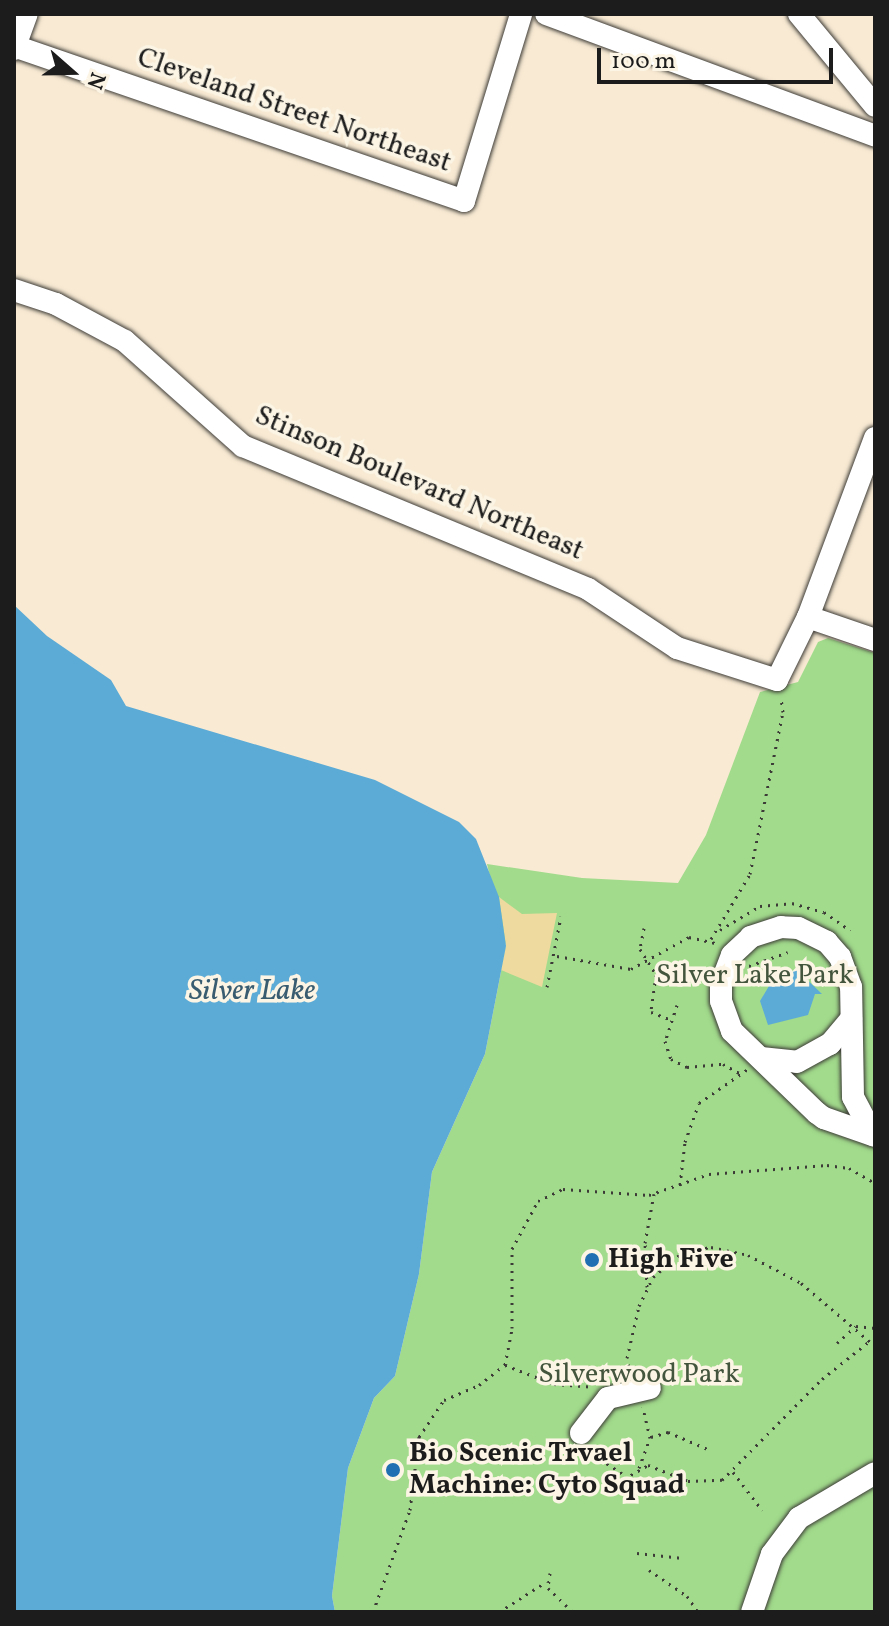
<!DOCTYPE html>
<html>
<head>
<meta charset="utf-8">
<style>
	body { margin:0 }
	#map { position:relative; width:889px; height:1626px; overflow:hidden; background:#f8ead3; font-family:Vollkorn,serif }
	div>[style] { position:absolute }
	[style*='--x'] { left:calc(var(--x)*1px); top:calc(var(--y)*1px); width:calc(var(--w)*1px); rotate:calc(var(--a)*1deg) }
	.green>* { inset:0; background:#a2db8c }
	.sand>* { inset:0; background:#eeda9e }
	.water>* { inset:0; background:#5cabd6 }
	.path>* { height:3px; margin-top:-1.5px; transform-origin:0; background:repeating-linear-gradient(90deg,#3d3b37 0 2px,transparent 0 8px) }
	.roads { filter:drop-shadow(0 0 2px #3d3b37) drop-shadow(0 0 2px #3d3b37) }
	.minor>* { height:22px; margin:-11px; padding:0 11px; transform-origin:11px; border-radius:11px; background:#fff }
	.dots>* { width:22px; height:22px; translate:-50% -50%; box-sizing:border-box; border:4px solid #fcf5e5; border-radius:50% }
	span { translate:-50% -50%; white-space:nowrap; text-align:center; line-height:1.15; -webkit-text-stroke:7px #fcf5e5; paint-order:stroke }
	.street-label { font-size:28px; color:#1c1c1c }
	.park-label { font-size:28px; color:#44553e }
	.poi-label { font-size:28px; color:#1c1c1c; font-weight:700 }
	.left { translate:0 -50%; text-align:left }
	.water-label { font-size:30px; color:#395c70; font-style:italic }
	.frame { position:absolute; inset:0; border:16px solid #1c1c1c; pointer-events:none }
	.north { position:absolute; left:32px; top:32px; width:80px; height:80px; -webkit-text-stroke:6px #fcf5e5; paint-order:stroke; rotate:110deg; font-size:22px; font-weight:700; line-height:32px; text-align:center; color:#1c1c1c }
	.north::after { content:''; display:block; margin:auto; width:28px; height:36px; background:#1c1c1c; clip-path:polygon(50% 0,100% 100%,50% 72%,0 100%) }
	.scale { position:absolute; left:597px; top:48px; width:236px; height:36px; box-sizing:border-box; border:4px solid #1c1c1c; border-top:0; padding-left:10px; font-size:24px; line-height:28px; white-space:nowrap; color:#1c1c1c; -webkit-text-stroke:6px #fcf5e5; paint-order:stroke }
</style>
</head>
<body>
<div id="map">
	<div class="green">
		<div style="clip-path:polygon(828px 638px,875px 653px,875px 1612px,335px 1612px,332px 1596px,348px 1468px,374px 1398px,395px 1376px,419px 1274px,432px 1172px,485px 1054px,506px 946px,487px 864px,582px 878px,678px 883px,706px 835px,760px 692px,798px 682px,818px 642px)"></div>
	</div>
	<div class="sand">
		<div style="clip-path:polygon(499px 897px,522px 914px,557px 913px,542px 987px,501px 970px,506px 946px)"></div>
	</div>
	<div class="water">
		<div style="clip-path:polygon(14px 605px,47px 636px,111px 680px,126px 706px,375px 780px,459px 822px,476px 839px,499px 897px,506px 946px,485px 1054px,432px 1172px,419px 1274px,395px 1376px,374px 1398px,348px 1468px,332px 1596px,335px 1612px,14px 1612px)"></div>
		<div style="clip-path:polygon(796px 969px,822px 994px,815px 994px,808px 1015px,768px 1025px,760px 1001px,769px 986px,767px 978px,775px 982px)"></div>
	</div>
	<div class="path">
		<div style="--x:644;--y:928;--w:21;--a:101"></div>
		<div style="--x:640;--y:949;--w:31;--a:58"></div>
		<div style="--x:656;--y:975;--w:37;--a:98"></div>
		<div style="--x:651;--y:1012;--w:22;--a:21"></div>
		<div style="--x:720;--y:930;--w:47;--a:-31"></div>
		<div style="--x:760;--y:906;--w:32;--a:-5"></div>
		<div style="--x:792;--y:903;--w:33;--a:16"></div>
		<div style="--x:824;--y:912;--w:32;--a:35"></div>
		<div style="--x:711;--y:939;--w:76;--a:-59"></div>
		<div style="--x:750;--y:874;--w:165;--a:-78.5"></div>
		<div style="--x:783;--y:712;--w:14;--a:-98"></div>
		<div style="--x:557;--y:956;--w:75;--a:10"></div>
		<div style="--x:631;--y:969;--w:66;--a:-28.9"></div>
		<div style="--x:689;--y:937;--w:28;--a:13"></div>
		<div style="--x:749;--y:966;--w:41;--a:-19.7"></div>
		<div style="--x:547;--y:987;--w:72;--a:-78.8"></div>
		<div style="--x:677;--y:1005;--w:38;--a:108"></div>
		<div style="--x:665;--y:1041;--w:19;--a:72"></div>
		<div style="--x:671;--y:1059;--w:18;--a:27"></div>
		<div style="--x:687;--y:1067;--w:36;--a:-5"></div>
		<div style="--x:723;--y:1064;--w:21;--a:29"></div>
		<div style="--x:680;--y:1185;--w:43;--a:-83.4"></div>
		<div style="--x:685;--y:1142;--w:41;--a:-70.3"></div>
		<div style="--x:699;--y:1103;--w:60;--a:-34.8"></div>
		<div style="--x:647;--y:1287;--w:44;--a:-92.6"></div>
		<div style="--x:645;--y:1243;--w:50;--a:-79.6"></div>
		<div style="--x:837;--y:1343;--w:25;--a:-42"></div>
		<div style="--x:856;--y:1326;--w:19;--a:6"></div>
		<div style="--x:505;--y:1365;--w:53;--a:21.2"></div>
		<div style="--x:554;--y:1384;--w:39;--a:4"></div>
		<div style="--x:630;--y:1374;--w:16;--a:-101"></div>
		<div style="--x:627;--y:1358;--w:53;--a:-77"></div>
		<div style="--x:639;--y:1306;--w:32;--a:-64"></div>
		<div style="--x:653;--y:1277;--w:38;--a:-40"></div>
		<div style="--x:682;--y:1253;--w:30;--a:-12"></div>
		<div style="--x:711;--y:1247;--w:38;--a:12"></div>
		<div style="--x:748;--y:1255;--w:60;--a:27.8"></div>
		<div style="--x:801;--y:1283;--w:97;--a:40.4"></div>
		<div style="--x:651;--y:1437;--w:18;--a:-16"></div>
		<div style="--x:668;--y:1432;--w:46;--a:23.2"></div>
		<div style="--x:600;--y:1459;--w:31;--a:33"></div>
		<div style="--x:639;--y:1468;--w:32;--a:-70"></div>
		<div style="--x:650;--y:1438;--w:32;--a:-103"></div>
		<div style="--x:733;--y:1472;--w:48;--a:52.7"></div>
		<div style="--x:624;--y:1479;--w:28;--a:-30"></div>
		<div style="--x:648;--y:1465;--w:43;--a:21.8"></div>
		<div style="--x:688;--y:1481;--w:34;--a:-2"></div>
		<div style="--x:722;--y:1480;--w:142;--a:-45.3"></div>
		<div style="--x:822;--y:1379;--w:63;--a:-38.5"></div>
		<div style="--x:637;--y:1553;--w:46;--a:6.2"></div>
		<div style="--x:649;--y:1570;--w:46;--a:34.4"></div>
		<div style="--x:687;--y:1596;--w:19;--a:55"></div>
		<div style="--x:550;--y:1573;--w:15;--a:98"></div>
		<div style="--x:548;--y:1588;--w:35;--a:44"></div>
		<div style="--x:373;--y:1612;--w:109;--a:-70.1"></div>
		<div style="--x:410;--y:1510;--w:74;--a:-83"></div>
		<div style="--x:419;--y:1437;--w:45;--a:-56"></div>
		<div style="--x:444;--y:1400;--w:38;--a:-23"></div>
		<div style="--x:479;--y:1385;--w:33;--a:-38"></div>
		<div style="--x:505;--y:1365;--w:38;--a:-79"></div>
		<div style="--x:512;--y:1328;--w:79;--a:-90"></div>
		<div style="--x:512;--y:1249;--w:55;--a:-61.6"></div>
		<div style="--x:538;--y:1201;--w:28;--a:-26"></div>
		<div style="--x:563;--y:1189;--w:86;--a:4"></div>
		<div style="--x:649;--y:1195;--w:64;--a:-19.3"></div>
		<div style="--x:709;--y:1174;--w:118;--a:-4.4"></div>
		<div style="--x:827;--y:1165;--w:22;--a:8"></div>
		<div style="--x:849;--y:1168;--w:30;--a:30"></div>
		<div style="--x:499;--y:1612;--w:56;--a:-32.6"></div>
	</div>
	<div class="roads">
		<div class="minor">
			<div style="--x:546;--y:14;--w:351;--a:20.3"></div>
			<div style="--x:799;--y:14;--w:119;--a:50.4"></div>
			<div style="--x:14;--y:46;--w:476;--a:19"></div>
			<div style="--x:464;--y:201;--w:195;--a:-73"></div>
			<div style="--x:14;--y:49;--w:37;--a:-70"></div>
			<div style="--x:14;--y:290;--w:44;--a:18.4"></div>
			<div style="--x:56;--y:304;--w:78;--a:28.2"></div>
			<div style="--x:125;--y:341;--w:158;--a:41.7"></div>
			<div style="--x:243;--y:446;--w:373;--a:22.5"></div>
			<div style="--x:588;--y:589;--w:107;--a:33.5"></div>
			<div style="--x:677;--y:648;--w:105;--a:17.7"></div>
			<div style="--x:777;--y:680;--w:70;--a:-63.8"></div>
			<div style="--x:808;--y:617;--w:191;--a:-69.5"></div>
			<div style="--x:808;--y:617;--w:71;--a:18.9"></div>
			<div style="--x:761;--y:1058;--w:36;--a:6"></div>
			<div style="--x:797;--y:1062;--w:38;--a:-29"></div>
			<div style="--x:830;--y:1044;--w:33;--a:-50"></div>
			<div style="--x:873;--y:1135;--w:43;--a:-117.8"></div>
			<div style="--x:853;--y:1097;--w:110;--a:-91"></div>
			<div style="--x:851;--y:987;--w:32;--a:-110"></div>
			<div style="--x:840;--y:957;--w:20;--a:-131"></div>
			<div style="--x:827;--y:942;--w:32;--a:-154"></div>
			<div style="--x:798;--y:928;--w:17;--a:-177"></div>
			<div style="--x:781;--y:927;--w:32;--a:162"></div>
			<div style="--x:751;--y:937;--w:26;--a:137"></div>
			<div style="--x:732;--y:955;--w:30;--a:111"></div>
			<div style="--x:721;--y:983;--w:18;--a:90"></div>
			<div style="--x:721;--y:1001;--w:32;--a:70"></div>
			<div style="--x:732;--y:1031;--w:118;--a:44"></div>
			<div style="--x:817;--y:1113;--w:9;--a:36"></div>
			<div style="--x:824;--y:1118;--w:54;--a:19.4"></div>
			<div style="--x:581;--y:1433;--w:44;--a:-52.4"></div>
			<div style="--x:608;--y:1398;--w:43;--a:-13.4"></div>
			<div style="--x:752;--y:1612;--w:61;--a:-71"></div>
			<div style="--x:772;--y:1554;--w:45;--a:-53.1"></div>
			<div style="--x:799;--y:1518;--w:88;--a:-30.6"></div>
		</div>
	</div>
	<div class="dots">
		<div style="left:592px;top:1260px;background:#1f6fb2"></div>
		<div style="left:393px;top:1470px;background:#1f6fb2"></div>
	</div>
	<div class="street-label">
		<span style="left:294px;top:111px;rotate:19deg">Cleveland Street Northeast</span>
		<span style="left:419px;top:484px;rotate:23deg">Stinson Boulevard Northeast</span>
	</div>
	<div class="park-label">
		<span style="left:755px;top:976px">Silver Lake Park</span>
		<span style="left:639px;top:1375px">Silverwood Park</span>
	</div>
	<div class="poi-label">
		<span class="left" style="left:608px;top:1260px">High Five</span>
		<span class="left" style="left:409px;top:1470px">Bio Scenic Trvael<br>Machine: Cyto Squad</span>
	</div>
	<div class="water-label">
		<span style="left:252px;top:991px">Silver Lake</span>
	</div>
	<div class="frame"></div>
	<div class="north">N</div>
	<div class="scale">100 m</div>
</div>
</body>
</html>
